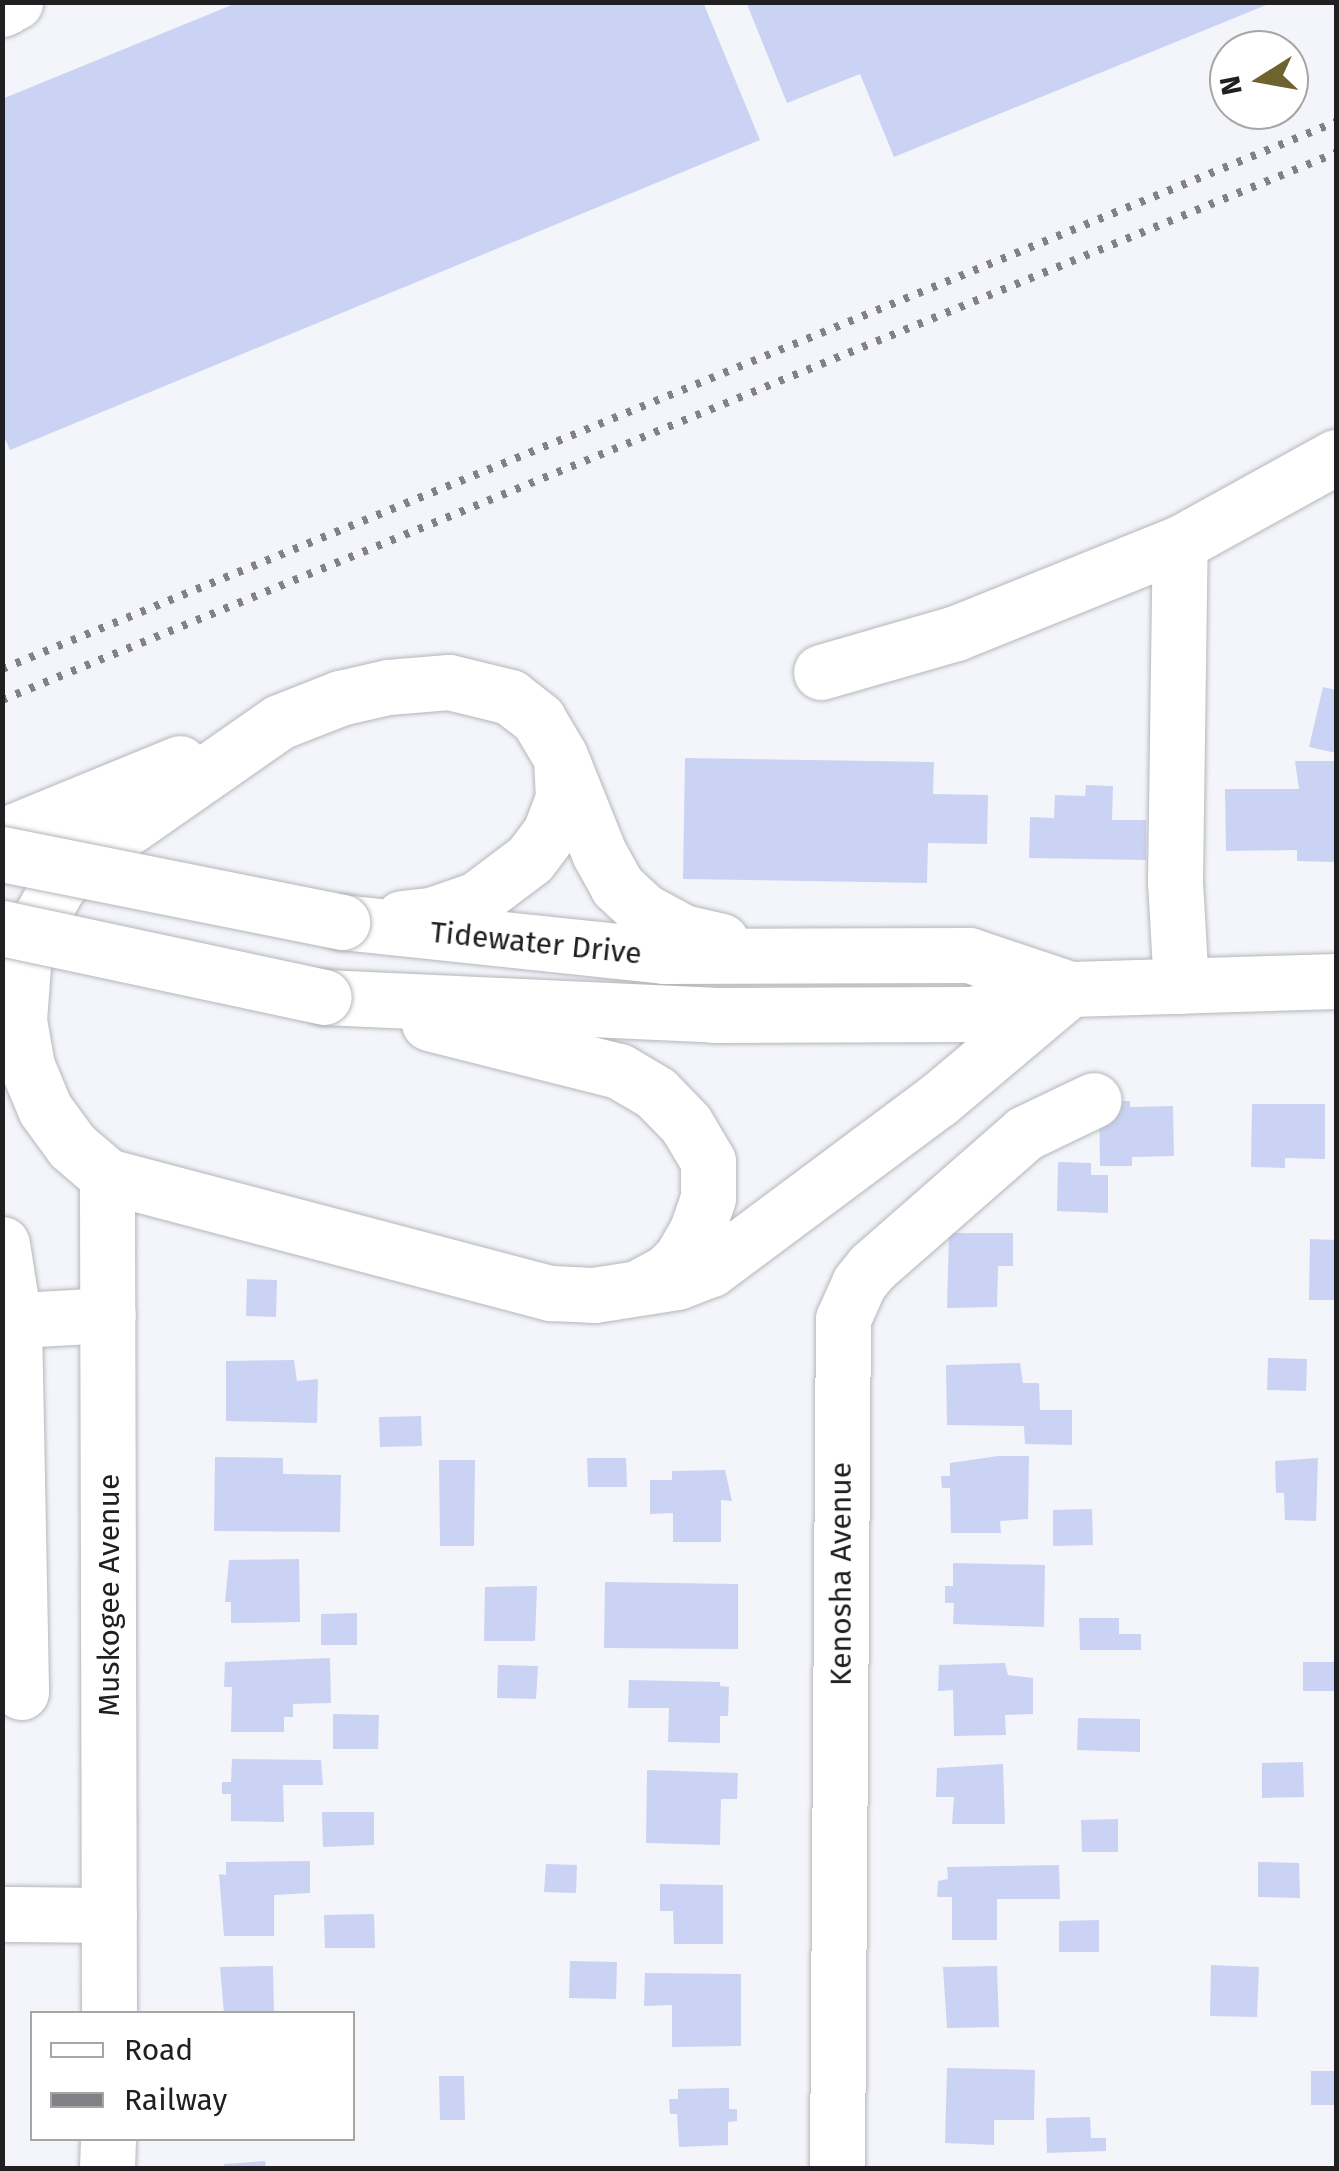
<!DOCTYPE html>
<html>
<head>
<meta charset="utf-8">
<style>
	body { margin:0 }
	#map { position:relative; width:1339px; height:2171px; overflow:hidden; background:#f3f5fa; font-family:"Fira Sans",sans-serif }
	div>[style] { position:absolute }
	[style*='--x'] { left:calc(var(--x)*1px); top:calc(var(--y)*1px); width:calc(var(--w)*1px); rotate:calc(var(--a)*1deg) }
	.building>* { inset:0; background:#cad3f4 }
	.roads { filter:drop-shadow(0 0 2px #b5b6bb) drop-shadow(0 0 2px #b5b6bb) }
	.minor>* { height:55px; margin:-27.5px; padding:0 27.5px; transform-origin:27.5px; border-radius:27.5px; background:#fff }
	.highway>* { height:55px; margin:-27.5px; padding:0 27.5px; transform-origin:27.5px; border-radius:27.5px; background:#fff }
	.rail>* { height:8px; margin-top:-4px; transform-origin:0; background:repeating-linear-gradient(90deg,#828286 0 5px,transparent 0 15px) }
	.bridges { filter:drop-shadow(0 0 2px #b5b6bb) drop-shadow(0 0 2px #b5b6bb) }
	.highway-bridge>* { height:55px; margin:-27.5px; padding:0 27.5px; transform-origin:27.5px; border-radius:27.5px; background:#fff }
	span { translate:-50% -50%; white-space:nowrap; text-align:center; line-height:1.15; -webkit-text-stroke:10px #fff; paint-order:stroke }
	.street-label { font-size:30px; color:#202022 }
	.frame { position:absolute; inset:0; border:5px solid #202022; pointer-events:none }
	.legend { position:absolute; left:30px; top:2011px; width:325px; height:130px; box-sizing:border-box; background:#fff; border:2px solid #a6a6a7; margin:0; padding:12px 18px; list-style:none; font-size:30px; color:#202022 }
	.legend li { display:flex; align-items:center; gap:20px; height:50px }
	.legend b { width:50px; border:2px solid #a6a6a7 }
	.north { position:absolute; left:1209px; top:30px; width:100px; height:100px; box-sizing:border-box; background:#fff; border:2px solid #a6a6a7; border-radius:50%; rotate:259deg; font-size:28px; font-weight:700; line-height:40px; text-align:center; color:#202022 }
	.north::after { content:''; display:block; margin:auto; width:35px; height:45px; background:#6e622f; clip-path:polygon(50% 0,100% 100%,50% 72%,0 100%) }
</style>
</head>
<body>
<div id="map">
	<div class="building">
		<div style="clip-path:polygon(239px 2px,703px 2px,760px 140px,10px 450px,2px 432px,2px 99px)"></div>
		<div style="clip-path:polygon(746px 2px,1271px 2px,1271px 3px,894px 157px,860px 74px,787px 103px)"></div>
		<div style="clip-path:polygon(1323px 687px,1336px 690px,1336px 753px,1309px 747px)"></div>
		<div style="clip-path:polygon(685px 758px,934px 762px,933px 794px,988px 795px,987px 844px,928px 843px,927px 883px,683px 879px)"></div>
		<div style="clip-path:polygon(1295px 761px,1336px 761px,1336px 862px,1297px 861px,1297px 850px,1226px 851px,1225px 789px,1299px 789px)"></div>
		<div style="clip-path:polygon(1086px 785px,1113px 786px,1112px 820px,1146px 820px,1146px 860px,1029px 858px,1030px 817px,1054px 818px,1055px 795px,1085px 796px)"></div>
		<div style="clip-path:polygon(1099px 1101px,1130px 1101px,1130px 1107px,1173px 1106px,1174px 1156px,1132px 1157px,1132px 1166px,1100px 1166px)"></div>
		<div style="clip-path:polygon(1252px 1104px,1325px 1104px,1325px 1159px,1285px 1158px,1285px 1168px,1251px 1167px)"></div>
		<div style="clip-path:polygon(1058px 1162px,1091px 1163px,1091px 1175px,1108px 1175px,1108px 1213px,1057px 1211px)"></div>
		<div style="clip-path:polygon(949px 1233px,1013px 1233px,1013px 1266px,998px 1266px,997px 1307px,947px 1308px)"></div>
		<div style="clip-path:polygon(1310px 1239px,1336px 1240px,1336px 1300px,1309px 1300px)"></div>
		<div style="clip-path:polygon(247px 1279px,277px 1280px,276px 1317px,246px 1316px)"></div>
		<div style="clip-path:polygon(1268px 1358px,1307px 1359px,1306px 1391px,1267px 1390px)"></div>
		<div style="clip-path:polygon(294px 1360px,297px 1381px,318px 1379px,317px 1423px,226px 1421px,226px 1361px)"></div>
		<div style="clip-path:polygon(1020px 1363px,1023px 1383px,1039px 1383px,1040px 1410px,1072px 1410px,1072px 1445px,1025px 1444px,1024px 1426px,947px 1425px,946px 1365px)"></div>
		<div style="clip-path:polygon(421px 1416px,422px 1446px,380px 1447px,379px 1417px)"></div>
		<div style="clip-path:polygon(998px 1456px,1029px 1456px,1028px 1519px,1000px 1521px,1001px 1533px,951px 1533px,950px 1488px,942px 1488px,941px 1476px,950px 1476px,950px 1463px)"></div>
		<div style="clip-path:polygon(215px 1457px,283px 1458px,283px 1474px,341px 1475px,340px 1532px,214px 1531px)"></div>
		<div style="clip-path:polygon(587px 1458px,626px 1458px,627px 1487px,588px 1487px)"></div>
		<div style="clip-path:polygon(1318px 1458px,1316px 1521px,1285px 1520px,1284px 1493px,1276px 1493px,1275px 1461px)"></div>
		<div style="clip-path:polygon(439px 1460px,475px 1460px,474px 1546px,440px 1546px)"></div>
		<div style="clip-path:polygon(725px 1470px,732px 1501px,721px 1500px,721px 1542px,673px 1542px,673px 1513px,650px 1514px,650px 1480px,672px 1480px,672px 1471px)"></div>
		<div style="clip-path:polygon(1092px 1509px,1093px 1545px,1053px 1546px,1053px 1510px)"></div>
		<div style="clip-path:polygon(299px 1559px,300px 1622px,231px 1623px,231px 1602px,225px 1602px,229px 1560px)"></div>
		<div style="clip-path:polygon(953px 1563px,1045px 1565px,1044px 1627px,953px 1624px,954px 1603px,945px 1603px,945px 1586px,953px 1586px)"></div>
		<div style="clip-path:polygon(605px 1582px,738px 1584px,738px 1649px,604px 1648px)"></div>
		<div style="clip-path:polygon(537px 1586px,535px 1641px,484px 1641px,485px 1587px)"></div>
		<div style="clip-path:polygon(357px 1613px,357px 1645px,321px 1645px,321px 1614px)"></div>
		<div style="clip-path:polygon(1079px 1618px,1119px 1618px,1119px 1634px,1141px 1634px,1141px 1650px,1080px 1650px)"></div>
		<div style="clip-path:polygon(330px 1658px,331px 1703px,293px 1704px,293px 1717px,284px 1717px,284px 1732px,231px 1732px,232px 1687px,224px 1687px,225px 1662px)"></div>
		<div style="clip-path:polygon(1303px 1662px,1336px 1662px,1336px 1691px,1303px 1691px)"></div>
		<div style="clip-path:polygon(1005px 1663px,1008px 1675px,1033px 1678px,1033px 1714px,1005px 1715px,1006px 1735px,954px 1736px,953px 1690px,938px 1691px,939px 1665px)"></div>
		<div style="clip-path:polygon(498px 1665px,538px 1666px,536px 1699px,497px 1698px)"></div>
		<div style="clip-path:polygon(629px 1680px,720px 1682px,720px 1686px,729px 1687px,728px 1716px,720px 1716px,720px 1743px,668px 1742px,669px 1708px,628px 1708px)"></div>
		<div style="clip-path:polygon(333px 1714px,379px 1715px,378px 1749px,333px 1749px)"></div>
		<div style="clip-path:polygon(1078px 1718px,1140px 1719px,1140px 1752px,1077px 1750px)"></div>
		<div style="clip-path:polygon(232px 1759px,321px 1760px,323px 1785px,283px 1785px,284px 1822px,231px 1821px,231px 1794px,222px 1794px,222px 1782px,231px 1782px)"></div>
		<div style="clip-path:polygon(1303px 1762px,1304px 1797px,1262px 1798px,1262px 1763px)"></div>
		<div style="clip-path:polygon(1003px 1764px,1005px 1824px,952px 1824px,954px 1797px,936px 1797px,937px 1768px)"></div>
		<div style="clip-path:polygon(647px 1770px,738px 1773px,737px 1799px,721px 1799px,720px 1845px,646px 1843px)"></div>
		<div style="clip-path:polygon(322px 1812px,374px 1812px,374px 1845px,323px 1847px)"></div>
		<div style="clip-path:polygon(1118px 1819px,1118px 1852px,1082px 1852px,1081px 1820px)"></div>
		<div style="clip-path:polygon(310px 1861px,310px 1893px,274px 1895px,274px 1936px,224px 1936px,219px 1874px,226px 1875px,226px 1862px)"></div>
		<div style="clip-path:polygon(1258px 1862px,1299px 1863px,1300px 1898px,1258px 1897px)"></div>
		<div style="clip-path:polygon(546px 1864px,577px 1865px,576px 1893px,544px 1892px)"></div>
		<div style="clip-path:polygon(1059px 1865px,1060px 1899px,997px 1899px,997px 1940px,952px 1940px,952px 1897px,937px 1897px,938px 1881px,948px 1879px,947px 1867px)"></div>
		<div style="clip-path:polygon(660px 1884px,723px 1885px,723px 1944px,674px 1944px,673px 1911px,660px 1911px)"></div>
		<div style="clip-path:polygon(374px 1914px,375px 1948px,325px 1948px,324px 1915px)"></div>
		<div style="clip-path:polygon(1099px 1920px,1099px 1952px,1059px 1952px,1059px 1921px)"></div>
		<div style="clip-path:polygon(570px 1961px,617px 1962px,616px 1999px,569px 1998px)"></div>
		<div style="clip-path:polygon(1211px 1965px,1259px 1967px,1257px 2017px,1210px 2016px)"></div>
		<div style="clip-path:polygon(273px 1966px,274px 2014px,224px 2014px,220px 1967px)"></div>
		<div style="clip-path:polygon(997px 1966px,999px 2027px,947px 2028px,943px 1967px)"></div>
		<div style="clip-path:polygon(645px 1973px,741px 1974px,741px 2046px,672px 2047px,672px 2005px,644px 2006px)"></div>
		<div style="clip-path:polygon(947px 2068px,1035px 2070px,1034px 2120px,994px 2120px,994px 2145px,945px 2143px)"></div>
		<div style="clip-path:polygon(1311px 2071px,1336px 2071px,1336px 2105px,1311px 2105px)"></div>
		<div style="clip-path:polygon(439px 2076px,464px 2076px,465px 2120px,440px 2120px)"></div>
		<div style="clip-path:polygon(729px 2088px,729px 2109px,737px 2109px,737px 2121px,728px 2122px,728px 2145px,679px 2147px,677px 2114px,670px 2114px,669px 2099px,678px 2099px,678px 2089px)"></div>
		<div style="clip-path:polygon(1090px 2117px,1091px 2138px,1106px 2138px,1106px 2151px,1047px 2153px,1046px 2118px)"></div>
		<div style="clip-path:polygon(265px 2161px,266px 2168px,224px 2168px,224px 2164px)"></div>
	</div>
	<div class="roads">
		<div class="minor">
			<div style="--x:2;--y:9;--w:15;--a:-28"></div>
			<div style="--x:821;--y:672;--w:141;--a:-16.1"></div>
			<div style="--x:956;--y:633;--w:241;--a:-21.9"></div>
			<div style="--x:2;--y:836;--w:192;--a:-22.3"></div>
			<div style="--x:1181;--y:986;--w:105;--a:-93.3"></div>
			<div style="--x:1175;--y:881;--w:338;--a:-89.2"></div>
			<div style="--x:1180;--y:543;--w:178;--a:-28.9"></div>
			<div style="--x:2;--y:1244;--w:78;--a:81.1"></div>
			<div style="--x:14;--y:1321;--w:371;--a:88.9"></div>
			<div style="--x:2;--y:1321;--w:106;--a:-3.2"></div>
			<div style="--x:2;--y:1914;--w:107;--a:0.5"></div>
			<div style="--x:109;--y:2014;--w:838;--a:-90.14"></div>
			<div style="--x:107;--y:1176;--w:46;--a:-139.4"></div>
			<div style="--x:72;--y:1146;--w:46;--a:-126.1"></div>
			<div style="--x:45;--y:1109;--w:47;--a:-112.7"></div>
			<div style="--x:27;--y:1066;--w:47;--a:-99.9"></div>
			<div style="--x:19;--y:1020;--w:54;--a:-85.8"></div>
			<div style="--x:23;--y:966;--w:35;--a:-75"></div>
			<div style="--x:32;--y:932;--w:56;--a:-60.3"></div>
			<div style="--x:60;--y:883;--w:50;--a:-42.6"></div>
			<div style="--x:97;--y:849;--w:222;--a:-34.9"></div>
			<div style="--x:107;--y:2168;--w:30;--a:-88"></div>
			<div style="--x:837;--y:2168;--w:849;--a:-89.6"></div>
			<div style="--x:843;--y:1319;--w:39;--a:-66"></div>
			<div style="--x:859;--y:1283;--w:21;--a:-51"></div>
			<div style="--x:872;--y:1267;--w:203;--a:-41.2"></div>
			<div style="--x:1025;--y:1133;--w:76;--a:-25.6"></div>
		</div>
		<div class="highway">
			<div style="--x:279;--y:722;--w:66;--a:-21.5"></div>
			<div style="--x:340;--y:698;--w:49;--a:-12.9"></div>
			<div style="--x:388;--y:687;--w:61;--a:-4.7"></div>
			<div style="--x:449;--y:682;--w:63;--a:13.8"></div>
			<div style="--x:510;--y:697;--w:36;--a:38"></div>
			<div style="--x:538;--y:719;--w:43;--a:59.3"></div>
			<div style="--x:560;--y:756;--w:105;--a:68.1"></div>
			<div style="--x:599;--y:853;--w:38;--a:61"></div>
			<div style="--x:617;--y:886;--w:37;--a:43"></div>
			<div style="--x:644;--y:911;--w:44;--a:28.3"></div>
			<div style="--x:683;--y:932;--w:39;--a:13"></div>
			<div style="--x:402;--y:918;--w:29;--a:-6"></div>
			<div style="--x:431;--y:915;--w:49;--a:-19.2"></div>
			<div style="--x:477;--y:899;--w:66;--a:-37"></div>
			<div style="--x:530;--y:859;--w:34;--a:-53"></div>
			<div style="--x:550;--y:832;--w:36;--a:-69"></div>
			<div style="--x:563;--y:798;--w:39;--a:-93"></div>
			<div style="--x:342;--y:922;--w:324;--a:6"></div>
			<div style="--x:664;--y:956;--w:305;--a:-0.2"></div>
			<div style="--x:969;--y:955;--w:107;--a:18.6"></div>
			<div style="--x:324;--y:997;--w:389;--a:2.6"></div>
			<div style="--x:713;--y:1015;--w:259;--a:-0.2"></div>
			<div style="--x:972;--y:1014;--w:101;--a:-14.3"></div>
			<div style="--x:1070;--y:989;--w:266;--a:-1.7"></div>
			<div style="--x:429;--y:1023;--w:196;--a:14.2"></div>
			<div style="--x:619;--y:1071;--w:43;--a:30.7"></div>
			<div style="--x:656;--y:1093;--w:43;--a:45.9"></div>
			<div style="--x:686;--y:1124;--w:43;--a:59.3"></div>
			<div style="--x:708;--y:1161;--w:37;--a:90"></div>
			<div style="--x:708;--y:1198;--w:36;--a:109"></div>
			<div style="--x:696;--y:1232;--w:30;--a:120"></div>
			<div style="--x:681;--y:1258;--w:20;--a:135"></div>
			<div style="--x:667;--y:1272;--w:26;--a:152"></div>
			<div style="--x:107;--y:1176;--w:459;--a:14.8"></div>
			<div style="--x:551;--y:1293;--w:43;--a:2.7"></div>
			<div style="--x:594;--y:1295;--w:84;--a:-8.9"></div>
			<div style="--x:677;--y:1282;--w:36;--a:-21"></div>
			<div style="--x:711;--y:1269;--w:283;--a:-36.7"></div>
			<div style="--x:938;--y:1100;--w:172;--a:-40.1"></div>
		</div>
	</div>
	<div class="rail">
		<div style="--x:2;--y:669;--w:1442;--a:-22.3"></div>
		<div style="--x:2;--y:700;--w:1442;--a:-22.3"></div>
	</div>
	<div class="bridges">
		<div class="highway-bridge">
			<div style="--x:2;--y:854;--w:347;--a:11.3"></div>
			<div style="--x:2;--y:928;--w:329;--a:12.1"></div>
		</div>
	</div>
	<div class="street-label">
		<span style="left:536px;top:943px;rotate:6deg">Tidewater Drive</span>
		<span style="left:841px;top:1574px;rotate:-90deg">Kenosha Avenue</span>
		<span style="left:109px;top:1595px;rotate:-90deg">Muskogee Avenue</span>
	</div>
	<div class="frame"></div>
	<ul class="legend">
	<li><b style="height:12px;background:#fff"></b>Road</li>
	<li><b style="height:12px;background:#828286"></b>Railway</li>
	</ul>
	<div class="north">N</div>
</div>
</body>
</html>
